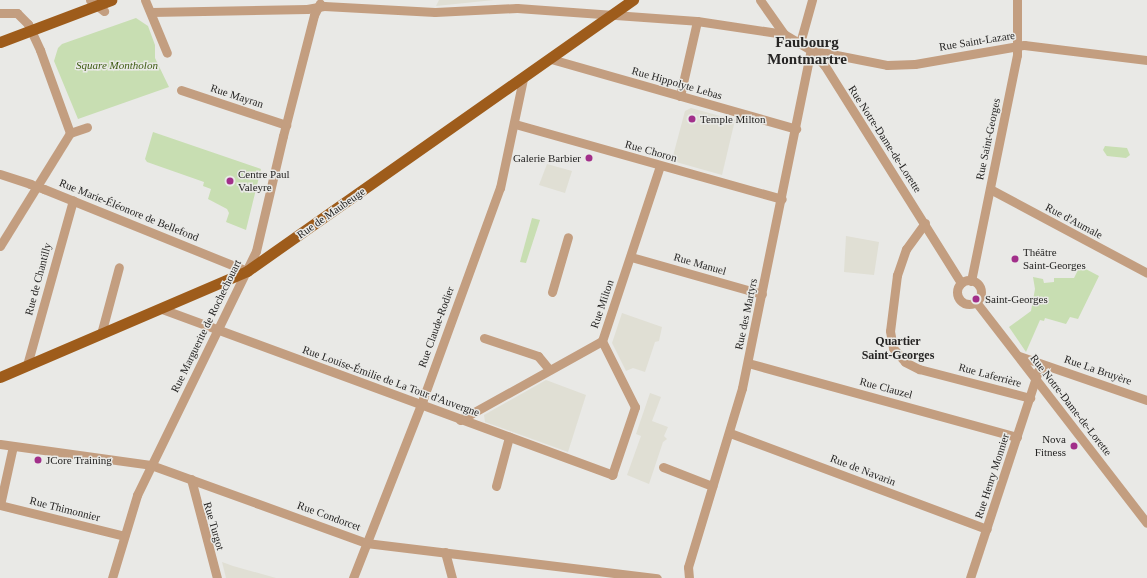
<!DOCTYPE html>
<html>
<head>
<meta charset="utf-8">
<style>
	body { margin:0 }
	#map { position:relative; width:1147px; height:578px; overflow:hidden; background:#e9e9e6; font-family:Georgia,serif }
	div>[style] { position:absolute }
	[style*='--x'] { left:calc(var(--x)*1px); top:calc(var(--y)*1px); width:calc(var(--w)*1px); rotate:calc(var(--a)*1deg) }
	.built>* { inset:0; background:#e0dfd4 }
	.green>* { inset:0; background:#c8deb2 }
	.minor>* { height:9px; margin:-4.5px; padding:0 4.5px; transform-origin:4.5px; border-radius:4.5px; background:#c39e80 }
	.minor>.ring { margin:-4.5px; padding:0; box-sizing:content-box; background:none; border:9px solid #c39e80; border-radius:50% }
	.major>* { height:11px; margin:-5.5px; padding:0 5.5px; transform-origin:5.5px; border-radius:5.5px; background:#9e5c1b }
	.minor-bridge>* { height:9px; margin:-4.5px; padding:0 4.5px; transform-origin:4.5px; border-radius:4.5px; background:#c39e80 }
	.dots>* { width:11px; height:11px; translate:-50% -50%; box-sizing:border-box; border:2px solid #e9e9e6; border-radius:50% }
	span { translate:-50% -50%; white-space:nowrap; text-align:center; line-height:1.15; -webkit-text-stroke:3px #e9e9e6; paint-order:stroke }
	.street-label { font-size:11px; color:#262524 }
	.park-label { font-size:11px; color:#3d5b11; font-style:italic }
	.poi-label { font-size:11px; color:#262524 }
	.left { translate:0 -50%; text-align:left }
	.right { translate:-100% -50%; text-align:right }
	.neighbourhood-label { font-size:12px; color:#262524; font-weight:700 }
	.district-label { font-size:15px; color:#262524; font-weight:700 }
</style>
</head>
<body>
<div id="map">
	<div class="built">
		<div style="clip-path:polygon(439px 0,494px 0,436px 6px)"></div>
		<div style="clip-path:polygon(691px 108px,735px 120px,722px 175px,676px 162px,673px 156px,685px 111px)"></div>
		<div style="clip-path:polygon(547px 164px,572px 171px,565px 193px,539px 185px)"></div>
		<div style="clip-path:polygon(846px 236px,879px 242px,874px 275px,844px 272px)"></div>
		<div style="clip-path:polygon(622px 313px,662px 327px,659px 341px,655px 342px,645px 372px,633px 368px,626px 371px,612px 343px)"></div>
		<div style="clip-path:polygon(546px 380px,586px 395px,568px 452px,485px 422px,484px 415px)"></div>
		<div style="clip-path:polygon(650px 393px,661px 397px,652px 421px,668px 427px,664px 436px,667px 439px,663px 442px,649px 484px,627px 475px,641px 436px,636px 434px)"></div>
		<div style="clip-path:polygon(222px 562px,233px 566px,276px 578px,226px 578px)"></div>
	</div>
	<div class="green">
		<div style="clip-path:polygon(136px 18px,148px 26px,155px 45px,155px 58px,169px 87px,78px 119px,54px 61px,58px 48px,62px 44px)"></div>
		<div style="clip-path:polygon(153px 132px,261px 169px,246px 230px,226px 222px,229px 213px,227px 209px,208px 199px,211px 189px,203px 186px,204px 182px,147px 162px,145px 159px)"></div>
		<div style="clip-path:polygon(1105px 146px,1127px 148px,1130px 155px,1126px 158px,1107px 156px,1103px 150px)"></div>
		<div style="clip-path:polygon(532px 218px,540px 220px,526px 263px,520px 262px)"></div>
		<div style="clip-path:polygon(1080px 266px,1099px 276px,1078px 319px,1070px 317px,1066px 324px,1045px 318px,1044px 321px,1040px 320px,1026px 352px,1009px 327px,1031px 311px,1035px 289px,1033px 277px,1043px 279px,1044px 283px,1054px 282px,1054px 278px,1074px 278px)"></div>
	</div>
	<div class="minor">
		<div style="--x:90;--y:0;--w:18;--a:38"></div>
		<div style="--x:145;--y:0;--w:57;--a:67.5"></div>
		<div style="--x:760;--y:0;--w:42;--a:54.8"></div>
		<div style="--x:784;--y:34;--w:31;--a:31"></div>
		<div style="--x:811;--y:50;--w:21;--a:49"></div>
		<div style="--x:825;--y:66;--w:256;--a:57.9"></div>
		<div style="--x:151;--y:12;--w:156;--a:-1.1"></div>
		<div style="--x:307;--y:9;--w:17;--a:-10"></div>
		<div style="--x:324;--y:6;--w:111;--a:3.1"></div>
		<div style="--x:435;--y:12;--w:82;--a:-2.8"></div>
		<div style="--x:517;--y:8;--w:180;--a:4.1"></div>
		<div style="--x:697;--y:21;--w:88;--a:8.5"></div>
		<div style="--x:0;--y:13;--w:17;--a:0"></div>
		<div style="--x:17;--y:13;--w:16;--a:45"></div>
		<div style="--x:28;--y:24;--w:29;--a:65"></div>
		<div style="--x:40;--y:50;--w:88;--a:70.1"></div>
		<div style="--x:70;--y:133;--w:133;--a:121.8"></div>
		<div style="--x:800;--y:43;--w:45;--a:-74.4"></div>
		<div style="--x:811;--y:50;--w:77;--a:11.2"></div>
		<div style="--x:887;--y:65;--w:28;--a:-2"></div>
		<div style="--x:915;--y:64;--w:111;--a:-9.9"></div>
		<div style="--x:1024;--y:45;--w:124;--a:7"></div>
		<div style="--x:551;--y:59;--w:255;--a:15.9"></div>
		<div style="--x:181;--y:90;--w:111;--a:18.4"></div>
		<div style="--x:680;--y:96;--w:77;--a:-77.2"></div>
		<div style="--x:515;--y:124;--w:277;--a:15.7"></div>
		<div style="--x:70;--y:133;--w:18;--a:-19"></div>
		<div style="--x:0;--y:174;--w:32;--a:18"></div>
		<div style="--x:44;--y:189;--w:219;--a:22"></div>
		<div style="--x:990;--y:189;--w:178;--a:28.1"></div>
		<div style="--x:925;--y:223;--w:32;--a:126"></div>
		<div style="--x:906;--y:249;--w:28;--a:109"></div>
		<div style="--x:897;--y:275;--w:56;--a:97.1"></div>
		<div style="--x:890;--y:331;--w:17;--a:80"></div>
		<div style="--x:893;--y:348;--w:18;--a:49"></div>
		<div style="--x:905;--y:362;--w:16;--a:27"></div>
		<div style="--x:919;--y:369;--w:115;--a:14.6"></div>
		<div style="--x:631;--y:257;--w:136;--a:15.8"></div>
		<div class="ring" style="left:957px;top:280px;width:15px;height:15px"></div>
		<div style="--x:971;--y:281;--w:231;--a:-78.5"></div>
		<div style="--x:1017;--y:55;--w:55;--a:-90"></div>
		<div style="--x:552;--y:292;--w:57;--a:-73.8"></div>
		<div style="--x:976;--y:302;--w:279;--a:52.3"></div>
		<div style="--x:162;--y:309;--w:480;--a:20.2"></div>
		<div style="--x:612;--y:475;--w:72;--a:-71.3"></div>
		<div style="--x:635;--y:407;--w:74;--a:-116.6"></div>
		<div style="--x:101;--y:334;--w:69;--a:-75"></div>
		<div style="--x:484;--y:338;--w:57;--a:18.4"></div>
		<div style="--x:538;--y:356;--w:17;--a:50"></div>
		<div style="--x:1019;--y:356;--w:135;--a:19"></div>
		<div style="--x:748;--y:363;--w:279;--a:15.4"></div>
		<div style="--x:27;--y:365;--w:171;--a:-74.4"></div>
		<div style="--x:460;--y:420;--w:162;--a:-29.1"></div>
		<div style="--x:602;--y:341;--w:184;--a:-71.7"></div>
		<div style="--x:730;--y:433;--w:274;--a:20.5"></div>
		<div style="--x:0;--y:444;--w:152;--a:7.9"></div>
		<div style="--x:151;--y:465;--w:229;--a:19.9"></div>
		<div style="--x:366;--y:543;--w:293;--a:6.9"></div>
		<div style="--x:663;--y:467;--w:53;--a:21.2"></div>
		<div style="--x:191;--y:479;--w:102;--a:75.3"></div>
		<div style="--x:496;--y:486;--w:51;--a:-75.1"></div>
		<div style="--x:0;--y:505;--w:128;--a:14"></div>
		<div style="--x:0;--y:505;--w:60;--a:-77.6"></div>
		<div style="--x:445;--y:552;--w:27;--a:75"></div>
		<div style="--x:112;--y:578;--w:87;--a:-73.2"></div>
		<div style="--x:137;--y:495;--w:271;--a:-64"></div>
		<div style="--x:256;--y:251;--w:118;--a:-76.8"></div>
		<div style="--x:283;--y:136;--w:125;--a:-75.6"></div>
		<div style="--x:314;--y:15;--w:13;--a:-63"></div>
		<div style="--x:353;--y:578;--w:192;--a:-68.6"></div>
		<div style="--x:423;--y:399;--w:225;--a:-70"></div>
		<div style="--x:500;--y:188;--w:111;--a:-78.1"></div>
		<div style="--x:689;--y:578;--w:11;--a:-95"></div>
		<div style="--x:688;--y:567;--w:187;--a:-73.2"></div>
		<div style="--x:742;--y:388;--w:345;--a:-78.5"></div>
		<div style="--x:970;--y:578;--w:218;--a:-71.8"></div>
		<div style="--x:1038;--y:371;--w:10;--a:-29"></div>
	</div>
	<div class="major">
		<div style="--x:0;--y:42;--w:119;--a:-20.7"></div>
		<div style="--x:0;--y:377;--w:269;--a:-23.2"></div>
		<div style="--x:247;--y:271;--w:472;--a:-35.1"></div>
	</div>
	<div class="minor-bridge">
		<div style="--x:30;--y:184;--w:15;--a:20"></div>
	</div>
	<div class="dots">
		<div style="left:692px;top:119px;background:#a22f8a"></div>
		<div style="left:589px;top:158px;background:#a22f8a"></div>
		<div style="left:230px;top:181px;background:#a22f8a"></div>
		<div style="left:1015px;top:259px;background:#a22f8a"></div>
		<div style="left:976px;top:299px;background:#a22f8a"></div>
		<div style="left:1074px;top:446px;background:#a22f8a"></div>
		<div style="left:38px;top:460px;background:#a22f8a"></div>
	</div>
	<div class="street-label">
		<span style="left:977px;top:41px;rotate:-9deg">Rue Saint-Lazare</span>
		<span style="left:677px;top:83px;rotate:16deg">Rue Hippolyte Lebas</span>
		<span style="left:237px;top:96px;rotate:18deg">Rue Mayran</span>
		<span style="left:885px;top:139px;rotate:57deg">Rue Notre-Dame-de-Lorette</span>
		<span style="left:988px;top:139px;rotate:-78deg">Rue Saint-Georges</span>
		<span style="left:651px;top:151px;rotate:16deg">Rue Choron</span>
		<span style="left:129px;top:210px;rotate:22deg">Rue Marie-Éléonore de Bellefond</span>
		<span style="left:331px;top:213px;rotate:-35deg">Rue de Maubeuge</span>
		<span style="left:1074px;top:221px;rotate:28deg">Rue d'Aumale</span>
		<span style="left:700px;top:264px;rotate:16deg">Rue Manuel</span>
		<span style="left:38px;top:279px;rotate:-75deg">Rue de Chantilly</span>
		<span style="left:602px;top:304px;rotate:-71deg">Rue Milton</span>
		<span style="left:746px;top:314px;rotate:-78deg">Rue des Martyrs</span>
		<span style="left:206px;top:326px;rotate:-64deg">Rue Marguerite de Rochechouart</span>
		<span style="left:436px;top:327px;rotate:-70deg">Rue Claude-Rodier</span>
		<span style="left:1098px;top:370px;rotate:19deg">Rue La Bruyère</span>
		<span style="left:990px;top:375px;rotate:15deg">Rue Laferrière</span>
		<span style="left:391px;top:381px;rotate:20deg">Rue Louise-Émilie de La Tour d'Auvergne</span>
		<span style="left:886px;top:388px;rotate:15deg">Rue Clauzel</span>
		<span style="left:1071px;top:405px;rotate:52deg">Rue Notre-Dame-de-Lorette</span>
		<span style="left:863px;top:470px;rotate:21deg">Rue de Navarin</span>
		<span style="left:992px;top:476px;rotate:-72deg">Rue Henry Monnier</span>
		<span style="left:65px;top:509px;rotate:14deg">Rue Thimonnier</span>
		<span style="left:329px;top:516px;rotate:20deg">Rue Condorcet</span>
		<span style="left:214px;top:526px;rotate:74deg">Rue Turgot</span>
	</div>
	<div class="park-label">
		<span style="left:117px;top:65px">Square Montholon</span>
	</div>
	<div class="poi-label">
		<span class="left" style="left:700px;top:119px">Temple Milton</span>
		<span class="right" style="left:581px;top:158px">Galerie Barbier</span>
		<span class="left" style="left:238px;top:181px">Centre Paul<br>Valeyre</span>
		<span class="left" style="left:1023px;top:259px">Théâtre<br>Saint-Georges</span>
		<span class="left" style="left:985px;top:299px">Saint-Georges</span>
		<span class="right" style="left:1066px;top:446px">Nova<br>Fitness</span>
		<span class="left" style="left:46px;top:460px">JCore Training</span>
	</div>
	<div class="neighbourhood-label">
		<span style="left:898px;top:349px">Quartier<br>Saint-Georges</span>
	</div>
	<div class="district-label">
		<span style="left:807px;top:51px">Faubourg<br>Montmartre</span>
	</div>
</div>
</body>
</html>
